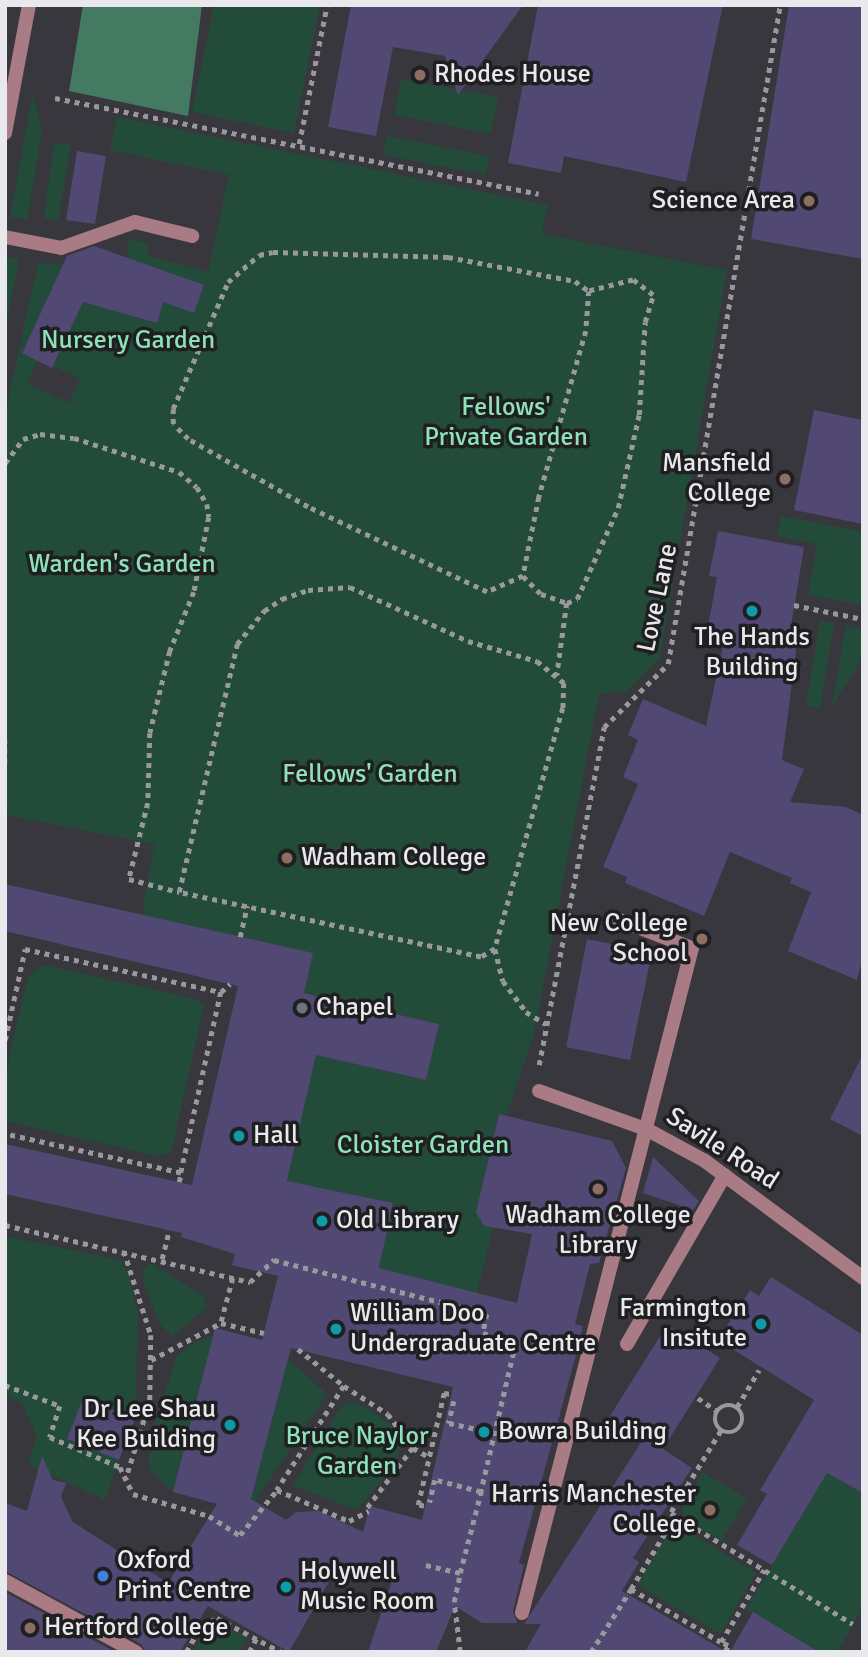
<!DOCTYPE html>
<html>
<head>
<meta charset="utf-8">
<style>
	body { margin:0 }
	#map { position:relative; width:868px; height:1657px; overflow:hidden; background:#38373d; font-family:Signika,sans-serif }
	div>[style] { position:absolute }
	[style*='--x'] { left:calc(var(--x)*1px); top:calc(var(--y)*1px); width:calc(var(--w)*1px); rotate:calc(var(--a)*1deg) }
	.green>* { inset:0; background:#224c39 }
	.forest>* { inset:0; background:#447a61 }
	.building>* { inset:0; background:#514873 }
	.path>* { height:4.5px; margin-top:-2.25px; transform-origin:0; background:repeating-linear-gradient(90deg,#99989d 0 5px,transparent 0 10px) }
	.path>.ring { margin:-2.25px; padding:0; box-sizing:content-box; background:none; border:4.5px solid #99989d; border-radius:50% }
	.lane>* { height:14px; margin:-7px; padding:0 7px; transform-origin:7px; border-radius:7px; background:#a97b84 }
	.street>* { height:14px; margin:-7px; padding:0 7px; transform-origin:7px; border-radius:7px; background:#a97b84 }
	.dots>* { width:19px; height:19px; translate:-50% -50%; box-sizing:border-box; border:4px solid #1f1f21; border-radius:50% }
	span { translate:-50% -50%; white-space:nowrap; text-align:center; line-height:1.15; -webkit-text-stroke:7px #1f1f21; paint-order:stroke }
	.poi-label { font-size:26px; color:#e9e9ed }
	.left { translate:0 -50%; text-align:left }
	.right { translate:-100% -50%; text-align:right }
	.park-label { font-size:26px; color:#8de2ba }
	.street-label { font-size:26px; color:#e9e9ed }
	.frame { position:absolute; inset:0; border:7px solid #e9e9ed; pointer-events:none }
</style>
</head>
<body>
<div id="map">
	<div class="green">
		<div style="clip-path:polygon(214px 5px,320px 5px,294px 133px,192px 112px)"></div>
		<div style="clip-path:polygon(401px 79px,498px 97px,491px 134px,394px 115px)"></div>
		<div style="clip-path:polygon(33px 92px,42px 132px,27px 220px,10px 217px)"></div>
		<div style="clip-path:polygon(evenodd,117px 117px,548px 205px,542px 234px,727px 270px,660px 658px,627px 691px,599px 694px,534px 1034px,506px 1116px,497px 1120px,477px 1209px,484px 1225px,493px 1228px,477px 1293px,379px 1268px,393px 1203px,287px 1181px,316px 1055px,426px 1080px,439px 1024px,304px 993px,312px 953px,142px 915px,154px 844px,5px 815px,5px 414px,38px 263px,73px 264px,116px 280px,127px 257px,129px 239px,148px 243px,148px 256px,208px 272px,229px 175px,110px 150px,117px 117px,64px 263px,94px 279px,53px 366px,80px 379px,69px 403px,27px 384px,38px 360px,22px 352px,64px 263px)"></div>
		<div style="clip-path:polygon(387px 136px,489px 156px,486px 175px,383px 155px)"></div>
		<div style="clip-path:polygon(54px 143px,71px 144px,58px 220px,44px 218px)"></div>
		<div style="clip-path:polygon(5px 256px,19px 259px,5px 332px)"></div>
		<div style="clip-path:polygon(781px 516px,863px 532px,863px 605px,808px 595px,817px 544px,777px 536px)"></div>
		<div style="clip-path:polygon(820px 621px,834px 623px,820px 708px,806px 706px)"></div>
		<div style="clip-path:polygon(846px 626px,863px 629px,863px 657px,831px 709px)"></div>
		<div style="clip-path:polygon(44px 965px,192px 998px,204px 1005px,171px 1153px,156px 1156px,5px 1121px,5px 1076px,28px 976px)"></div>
		<div style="clip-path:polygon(5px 1236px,121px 1260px,129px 1277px,138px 1314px,135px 1419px,83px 1398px,67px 1439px,119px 1460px,105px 1500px,28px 1464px,37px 1437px,22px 1403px,5px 1396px)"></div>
		<div style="clip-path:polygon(150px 1263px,204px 1296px,207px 1308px,172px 1336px,160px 1324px,145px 1287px,142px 1269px)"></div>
		<div style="clip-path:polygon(213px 1336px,173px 1492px,149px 1468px,149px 1445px,176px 1357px,190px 1345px)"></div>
		<div style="clip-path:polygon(288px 1359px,327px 1394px,248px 1512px)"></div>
		<div style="clip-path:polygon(350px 1402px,367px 1407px,399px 1431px,402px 1444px,394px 1467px,356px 1510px,293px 1485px,341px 1407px)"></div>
		<div style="clip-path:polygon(703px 1472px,747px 1499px,721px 1541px,683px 1517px,683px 1505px)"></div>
		<div style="clip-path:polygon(827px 1473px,863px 1493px,863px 1607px,837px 1652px,819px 1652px,746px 1609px)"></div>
		<div style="clip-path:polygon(674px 1523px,756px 1573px,720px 1634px,637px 1585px)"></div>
		<div style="clip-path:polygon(216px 1623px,247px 1637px,239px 1652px,193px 1652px,206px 1629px)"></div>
	</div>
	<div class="forest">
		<div style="clip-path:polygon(83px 5px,202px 5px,188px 116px,69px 91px)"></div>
	</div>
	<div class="building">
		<div style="clip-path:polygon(351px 5px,523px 5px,458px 95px,445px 56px,393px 47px,376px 136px,328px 127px)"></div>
		<div style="clip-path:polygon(538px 5px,723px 5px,686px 182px,564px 156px,561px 173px,508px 163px)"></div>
		<div style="clip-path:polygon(789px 5px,863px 5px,863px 259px,751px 239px)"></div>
		<div style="clip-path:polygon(77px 151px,106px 156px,95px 224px,66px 220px)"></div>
		<div style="clip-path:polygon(94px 246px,204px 285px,194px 313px,163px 302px,157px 323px,83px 302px,52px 368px,22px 353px,67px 256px)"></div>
		<div style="clip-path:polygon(814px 410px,863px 420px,863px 524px,794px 510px)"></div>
		<div style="clip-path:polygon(718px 531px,804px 547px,790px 633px,798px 636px,782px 760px,804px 769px,790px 802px,846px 807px,863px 815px,863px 957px,857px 980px,788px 951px,811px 892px,790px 883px,792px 878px,730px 852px,704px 916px,625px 883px,627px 877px,603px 867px,638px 784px,623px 777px,638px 740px,628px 735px,643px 699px,706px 726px,725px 636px,707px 632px,717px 577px,709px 576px)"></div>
		<div style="clip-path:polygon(evenodd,5px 884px,313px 953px,304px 993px,439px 1024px,426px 1080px,316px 1055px,287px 1181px,393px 1203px,379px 1268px,517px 1303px,532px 1234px,484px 1226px,476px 1212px,499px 1114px,612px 1141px,626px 1168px,599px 1263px,590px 1264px,575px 1324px,583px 1326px,579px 1344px,519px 1563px,524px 1565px,513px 1611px,517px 1623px,482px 1623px,455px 1606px,436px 1652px,368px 1652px,394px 1575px,340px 1562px,289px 1652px,208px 1606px,180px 1652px,146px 1652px,141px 1644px,5px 1571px,5px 1503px,27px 1511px,42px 1456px,53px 1480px,66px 1483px,61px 1497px,73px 1522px,168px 1583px,217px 1504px,173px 1492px,215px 1328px,262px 1340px,278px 1276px,232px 1265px,235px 1254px,181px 1237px,182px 1233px,5px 1194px,5px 1144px,192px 1185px,238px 986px,5px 931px,5px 884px,291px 1348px,453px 1387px,422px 1520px,370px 1506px,363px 1532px,319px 1511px,296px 1512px,286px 1520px,251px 1499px,291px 1348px)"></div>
		<div style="clip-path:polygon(587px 939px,652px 952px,630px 1060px,566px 1047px)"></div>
		<div style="clip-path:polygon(863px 1054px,863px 1136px,830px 1119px)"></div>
		<div style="clip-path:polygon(653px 1157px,699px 1201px,693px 1210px,643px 1193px)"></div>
		<div style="clip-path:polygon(771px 1277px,863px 1335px,863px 1493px,827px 1473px,772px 1565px,737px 1545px,767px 1494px,760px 1490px,814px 1400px,718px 1340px,750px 1290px,759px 1296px)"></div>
		<div style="clip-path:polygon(667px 1325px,720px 1358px,663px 1449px,692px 1468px,633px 1558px,639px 1562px,622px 1591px,727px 1652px,525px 1652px,541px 1624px,524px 1624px,644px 1438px,610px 1416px)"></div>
		<div style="clip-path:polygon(83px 1398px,135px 1419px,119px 1460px,67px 1439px)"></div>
		<div style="clip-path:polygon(5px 1592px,115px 1652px,5px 1652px)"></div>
		<div style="clip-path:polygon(753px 1612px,819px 1652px,730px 1652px)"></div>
	</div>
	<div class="path">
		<div style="--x:55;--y:98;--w:493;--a:11.2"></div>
		<div style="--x:299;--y:144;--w:142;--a:-78.6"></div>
		<div style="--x:273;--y:252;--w:175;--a:1.6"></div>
		<div style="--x:448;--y:257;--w:129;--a:10.7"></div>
		<div style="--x:575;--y:281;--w:17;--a:36"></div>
		<div style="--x:589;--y:291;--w:40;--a:94.3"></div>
		<div style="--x:586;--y:331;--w:173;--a:105.8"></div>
		<div style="--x:539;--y:497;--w:81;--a:101.4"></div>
		<div style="--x:523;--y:576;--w:39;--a:156"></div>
		<div style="--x:487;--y:592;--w:198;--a:-154.6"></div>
		<div style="--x:308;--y:507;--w:138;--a:-150.5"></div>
		<div style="--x:188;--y:439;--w:21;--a:-135"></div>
		<div style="--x:173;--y:424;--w:15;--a:-90"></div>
		<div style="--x:173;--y:409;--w:138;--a:-66.6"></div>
		<div style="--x:228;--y:282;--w:41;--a:-41.1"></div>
		<div style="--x:259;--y:255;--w:14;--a:-12"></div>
		<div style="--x:5;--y:463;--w:30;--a:-53"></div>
		<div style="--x:23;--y:439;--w:18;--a:-16"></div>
		<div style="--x:40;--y:434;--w:34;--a:7"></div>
		<div style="--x:74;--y:438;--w:110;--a:17.9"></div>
		<div style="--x:179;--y:472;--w:23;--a:40"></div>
		<div style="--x:197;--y:487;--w:20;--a:60"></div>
		<div style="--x:207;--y:504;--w:13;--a:81"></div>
		<div style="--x:209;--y:517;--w:76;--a:101.3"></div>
		<div style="--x:194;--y:592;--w:64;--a:112.1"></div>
		<div style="--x:170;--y:651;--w:84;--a:103.7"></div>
		<div style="--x:150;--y:733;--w:70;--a:91.6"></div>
		<div style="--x:148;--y:803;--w:78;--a:104"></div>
		<div style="--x:129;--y:879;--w:52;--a:14.6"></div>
		<div style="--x:523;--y:576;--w:25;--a:45"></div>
		<div style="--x:541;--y:594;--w:28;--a:19"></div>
		<div style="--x:567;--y:603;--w:73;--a:97.9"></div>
		<div style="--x:567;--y:603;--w:11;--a:-22"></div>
		<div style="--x:577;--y:599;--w:100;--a:-65.7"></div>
		<div style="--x:618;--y:508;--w:95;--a:-77.3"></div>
		<div style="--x:639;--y:415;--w:93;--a:-86.3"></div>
		<div style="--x:645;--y:322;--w:28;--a:-73"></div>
		<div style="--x:653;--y:295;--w:25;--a:-143"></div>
		<div style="--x:633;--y:280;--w:45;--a:166"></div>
		<div style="--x:794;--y:605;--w:70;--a:11.5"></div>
		<div style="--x:5;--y:739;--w:29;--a:90"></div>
		<div style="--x:240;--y:937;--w:32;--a:-77"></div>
		<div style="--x:495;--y:949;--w:16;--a:150"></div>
		<div style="--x:481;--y:957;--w:309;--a:-167.9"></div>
		<div style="--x:179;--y:892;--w:255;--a:-76.8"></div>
		<div style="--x:237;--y:644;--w:43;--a:-50.7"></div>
		<div style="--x:264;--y:611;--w:22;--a:-34"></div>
		<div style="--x:282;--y:599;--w:28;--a:-19"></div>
		<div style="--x:308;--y:590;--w:42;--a:-4.1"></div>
		<div style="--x:350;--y:587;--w:130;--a:24.6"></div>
		<div style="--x:468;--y:641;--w:72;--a:16.2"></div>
		<div style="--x:537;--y:661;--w:35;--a:39"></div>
		<div style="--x:564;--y:683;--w:25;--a:92"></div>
		<div style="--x:563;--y:708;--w:250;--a:105.8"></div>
		<div style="--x:495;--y:949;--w:33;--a:76"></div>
		<div style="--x:503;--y:981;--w:39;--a:53"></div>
		<div style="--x:526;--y:1012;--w:23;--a:31"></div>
		<div style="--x:221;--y:992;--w:12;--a:-42"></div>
		<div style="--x:5;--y:1040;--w:93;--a:-77.6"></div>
		<div style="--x:25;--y:949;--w:201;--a:12.4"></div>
		<div style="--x:221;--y:992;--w:185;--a:102.5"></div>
		<div style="--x:181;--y:1173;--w:180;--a:-167.5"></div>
		<div style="--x:539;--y:1065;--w:344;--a:-79.1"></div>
		<div style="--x:604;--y:727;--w:90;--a:-44.5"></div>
		<div style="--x:668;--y:664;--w:668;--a:-80.35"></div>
		<div style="--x:179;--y:1182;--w:9;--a:-77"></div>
		<div style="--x:5;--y:1225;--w:252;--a:13.1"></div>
		<div style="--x:250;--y:1282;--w:33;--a:-43"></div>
		<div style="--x:274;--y:1260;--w:220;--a:14.2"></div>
		<div style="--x:487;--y:1314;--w:19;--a:102"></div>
		<div style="--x:483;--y:1333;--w:34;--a:17"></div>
		<div style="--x:516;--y:1343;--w:153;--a:103.2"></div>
		<div style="--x:481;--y:1492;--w:48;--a:-165.4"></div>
		<div style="--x:435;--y:1480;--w:23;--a:103"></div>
		<div style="--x:124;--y:1251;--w:88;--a:72.2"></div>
		<div style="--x:151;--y:1335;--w:66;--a:90.9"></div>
		<div style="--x:150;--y:1401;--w:82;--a:107.1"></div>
		<div style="--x:162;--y:1259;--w:30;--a:-76"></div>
		<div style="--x:233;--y:1278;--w:47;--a:104.9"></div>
		<div style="--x:221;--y:1323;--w:44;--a:13.1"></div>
		<div style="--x:298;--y:1349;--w:59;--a:38.8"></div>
		<div style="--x:344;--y:1386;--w:124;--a:122.8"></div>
		<div style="--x:277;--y:1490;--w:78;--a:23.3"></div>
		<div style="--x:349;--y:1521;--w:22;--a:-27"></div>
		<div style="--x:151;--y:1360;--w:79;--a:-27.9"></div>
		<div style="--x:5;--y:1385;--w:59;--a:20.9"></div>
		<div style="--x:60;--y:1406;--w:33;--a:108"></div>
		<div style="--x:50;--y:1437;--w:76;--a:23.2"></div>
		<div style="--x:120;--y:1467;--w:30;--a:64"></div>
		<div style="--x:133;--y:1494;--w:79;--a:16.1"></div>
		<div style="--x:209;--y:1516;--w:36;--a:32"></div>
		<div style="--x:240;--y:1535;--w:58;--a:-50.6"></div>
		<div style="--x:344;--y:1386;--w:52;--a:32.5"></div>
		<div style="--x:388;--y:1414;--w:42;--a:53.7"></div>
		<div style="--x:413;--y:1448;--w:79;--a:127.3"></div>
		<div style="--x:698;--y:1398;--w:23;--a:34"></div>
		<div style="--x:454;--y:1401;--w:23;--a:103"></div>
		<div style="--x:449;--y:1423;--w:47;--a:12.3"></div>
		<div class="ring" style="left:715px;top:1405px;width:23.5px;height:23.5px"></div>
		<div style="--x:737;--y:1407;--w:43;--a:-59.3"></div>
		<div style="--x:721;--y:1431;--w:96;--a:121.4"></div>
		<div style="--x:671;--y:1513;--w:213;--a:31.4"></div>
		<div style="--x:413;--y:1448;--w:18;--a:29"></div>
		<div style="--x:424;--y:1506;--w:6;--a:-171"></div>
		<div style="--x:418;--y:1505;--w:115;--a:-76.9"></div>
		<div style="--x:444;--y:1393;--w:7;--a:8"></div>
		<div style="--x:426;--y:1565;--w:35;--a:13"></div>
		<div style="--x:460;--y:1573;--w:84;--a:-75.5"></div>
		<div style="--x:631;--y:1589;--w:85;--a:-58.9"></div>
		<div style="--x:725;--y:1651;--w:6;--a:-59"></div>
		<div style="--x:728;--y:1646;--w:8;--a:-150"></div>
		<div style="--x:721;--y:1642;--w:84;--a:-59.2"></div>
		<div style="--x:186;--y:1652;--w:30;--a:-60"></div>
		<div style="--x:201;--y:1626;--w:18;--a:-27"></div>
		<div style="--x:217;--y:1618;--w:72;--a:28"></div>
		<div style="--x:249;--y:1652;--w:15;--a:-62"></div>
		<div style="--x:460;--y:1652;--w:50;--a:-96.8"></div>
		<div style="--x:454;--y:1602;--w:30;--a:-78"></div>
		<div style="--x:591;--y:1652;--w:75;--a:-57.6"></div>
		<div style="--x:631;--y:1589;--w:104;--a:30.5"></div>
	</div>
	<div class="lane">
		<div style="--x:5;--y:237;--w:57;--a:11.1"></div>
		<div style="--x:61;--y:248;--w:78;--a:-19.4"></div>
		<div style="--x:135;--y:222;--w:59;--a:13.8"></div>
		<div style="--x:627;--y:1344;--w:195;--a:-59.9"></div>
		<div style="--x:522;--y:1613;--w:686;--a:-75.66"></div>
		<div style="--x:692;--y:948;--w:78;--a:-159"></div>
	</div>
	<div class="street">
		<div style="--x:5;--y:133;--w:130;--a:-79.4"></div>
		<div style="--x:539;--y:1091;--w:114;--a:19.6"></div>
		<div style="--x:646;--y:1129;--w:67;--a:28.5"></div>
		<div style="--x:705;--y:1161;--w:197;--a:36.5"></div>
		<div style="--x:5;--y:1581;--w:149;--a:28.5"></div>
	</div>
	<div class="dots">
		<div style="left:420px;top:75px;background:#8d6e63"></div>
		<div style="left:809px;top:201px;background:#8d6e63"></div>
		<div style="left:785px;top:479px;background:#8d6e63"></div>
		<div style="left:752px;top:611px;background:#0f9aa8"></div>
		<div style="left:287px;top:858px;background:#8d6e63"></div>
		<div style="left:702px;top:939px;background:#8d6e63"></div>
		<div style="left:302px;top:1008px;background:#6b7280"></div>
		<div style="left:239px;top:1136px;background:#0f9aa8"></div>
		<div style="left:598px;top:1189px;background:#8d6e63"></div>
		<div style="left:322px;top:1221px;background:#0f9aa8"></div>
		<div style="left:761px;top:1324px;background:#0f9aa8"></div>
		<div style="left:336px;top:1329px;background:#0f9aa8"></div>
		<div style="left:230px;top:1425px;background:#0f9aa8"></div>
		<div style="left:484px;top:1432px;background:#0f9aa8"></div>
		<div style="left:710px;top:1510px;background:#8d6e63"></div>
		<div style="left:103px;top:1576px;background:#3f7fe0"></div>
		<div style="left:286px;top:1587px;background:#0f9aa8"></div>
		<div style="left:30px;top:1628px;background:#8d6e63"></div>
	</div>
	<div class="poi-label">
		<span class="left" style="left:434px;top:75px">Rhodes House</span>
		<span class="right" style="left:795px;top:201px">Science Area</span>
		<span class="right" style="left:771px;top:479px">Mansfield<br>College</span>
		<span style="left:752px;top:653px">The Hands<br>Building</span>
		<span class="left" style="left:301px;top:858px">Wadham College</span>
		<span class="right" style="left:688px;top:939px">New College<br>School</span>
		<span class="left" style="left:316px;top:1008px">Chapel</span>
		<span class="left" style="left:253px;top:1136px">Hall</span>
		<span style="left:598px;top:1231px">Wadham College<br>Library</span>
		<span class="left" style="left:336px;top:1221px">Old Library</span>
		<span class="right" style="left:747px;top:1324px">Farmington<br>Insitute</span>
		<span class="left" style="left:350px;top:1329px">William Doo<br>Undergraduate Centre</span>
		<span class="right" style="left:216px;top:1425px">Dr Lee Shau<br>Kee Building</span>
		<span class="left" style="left:498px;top:1432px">Bowra Building</span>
		<span class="right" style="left:696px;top:1510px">Harris Manchester<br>College</span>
		<span class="left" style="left:117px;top:1576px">Oxford<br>Print Centre</span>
		<span class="left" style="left:300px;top:1587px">Holywell<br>Music Room</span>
		<span class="left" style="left:44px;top:1628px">Hertford College</span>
	</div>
	<div class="park-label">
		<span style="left:128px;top:341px">Nursery Garden</span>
		<span style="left:506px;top:423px">Fellows'<br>Private Garden</span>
		<span style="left:122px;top:565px">Warden's Garden</span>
		<span style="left:370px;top:775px">Fellows' Garden</span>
		<span style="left:423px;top:1146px">Cloister Garden</span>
		<span style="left:357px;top:1452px">Bruce Naylor<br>Garden</span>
	</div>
	<div class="street-label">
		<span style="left:658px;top:598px;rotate:-78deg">Love Lane</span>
		<span style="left:722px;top:1149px;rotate:33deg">Savile Road</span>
	</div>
	<div class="frame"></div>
</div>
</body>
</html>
